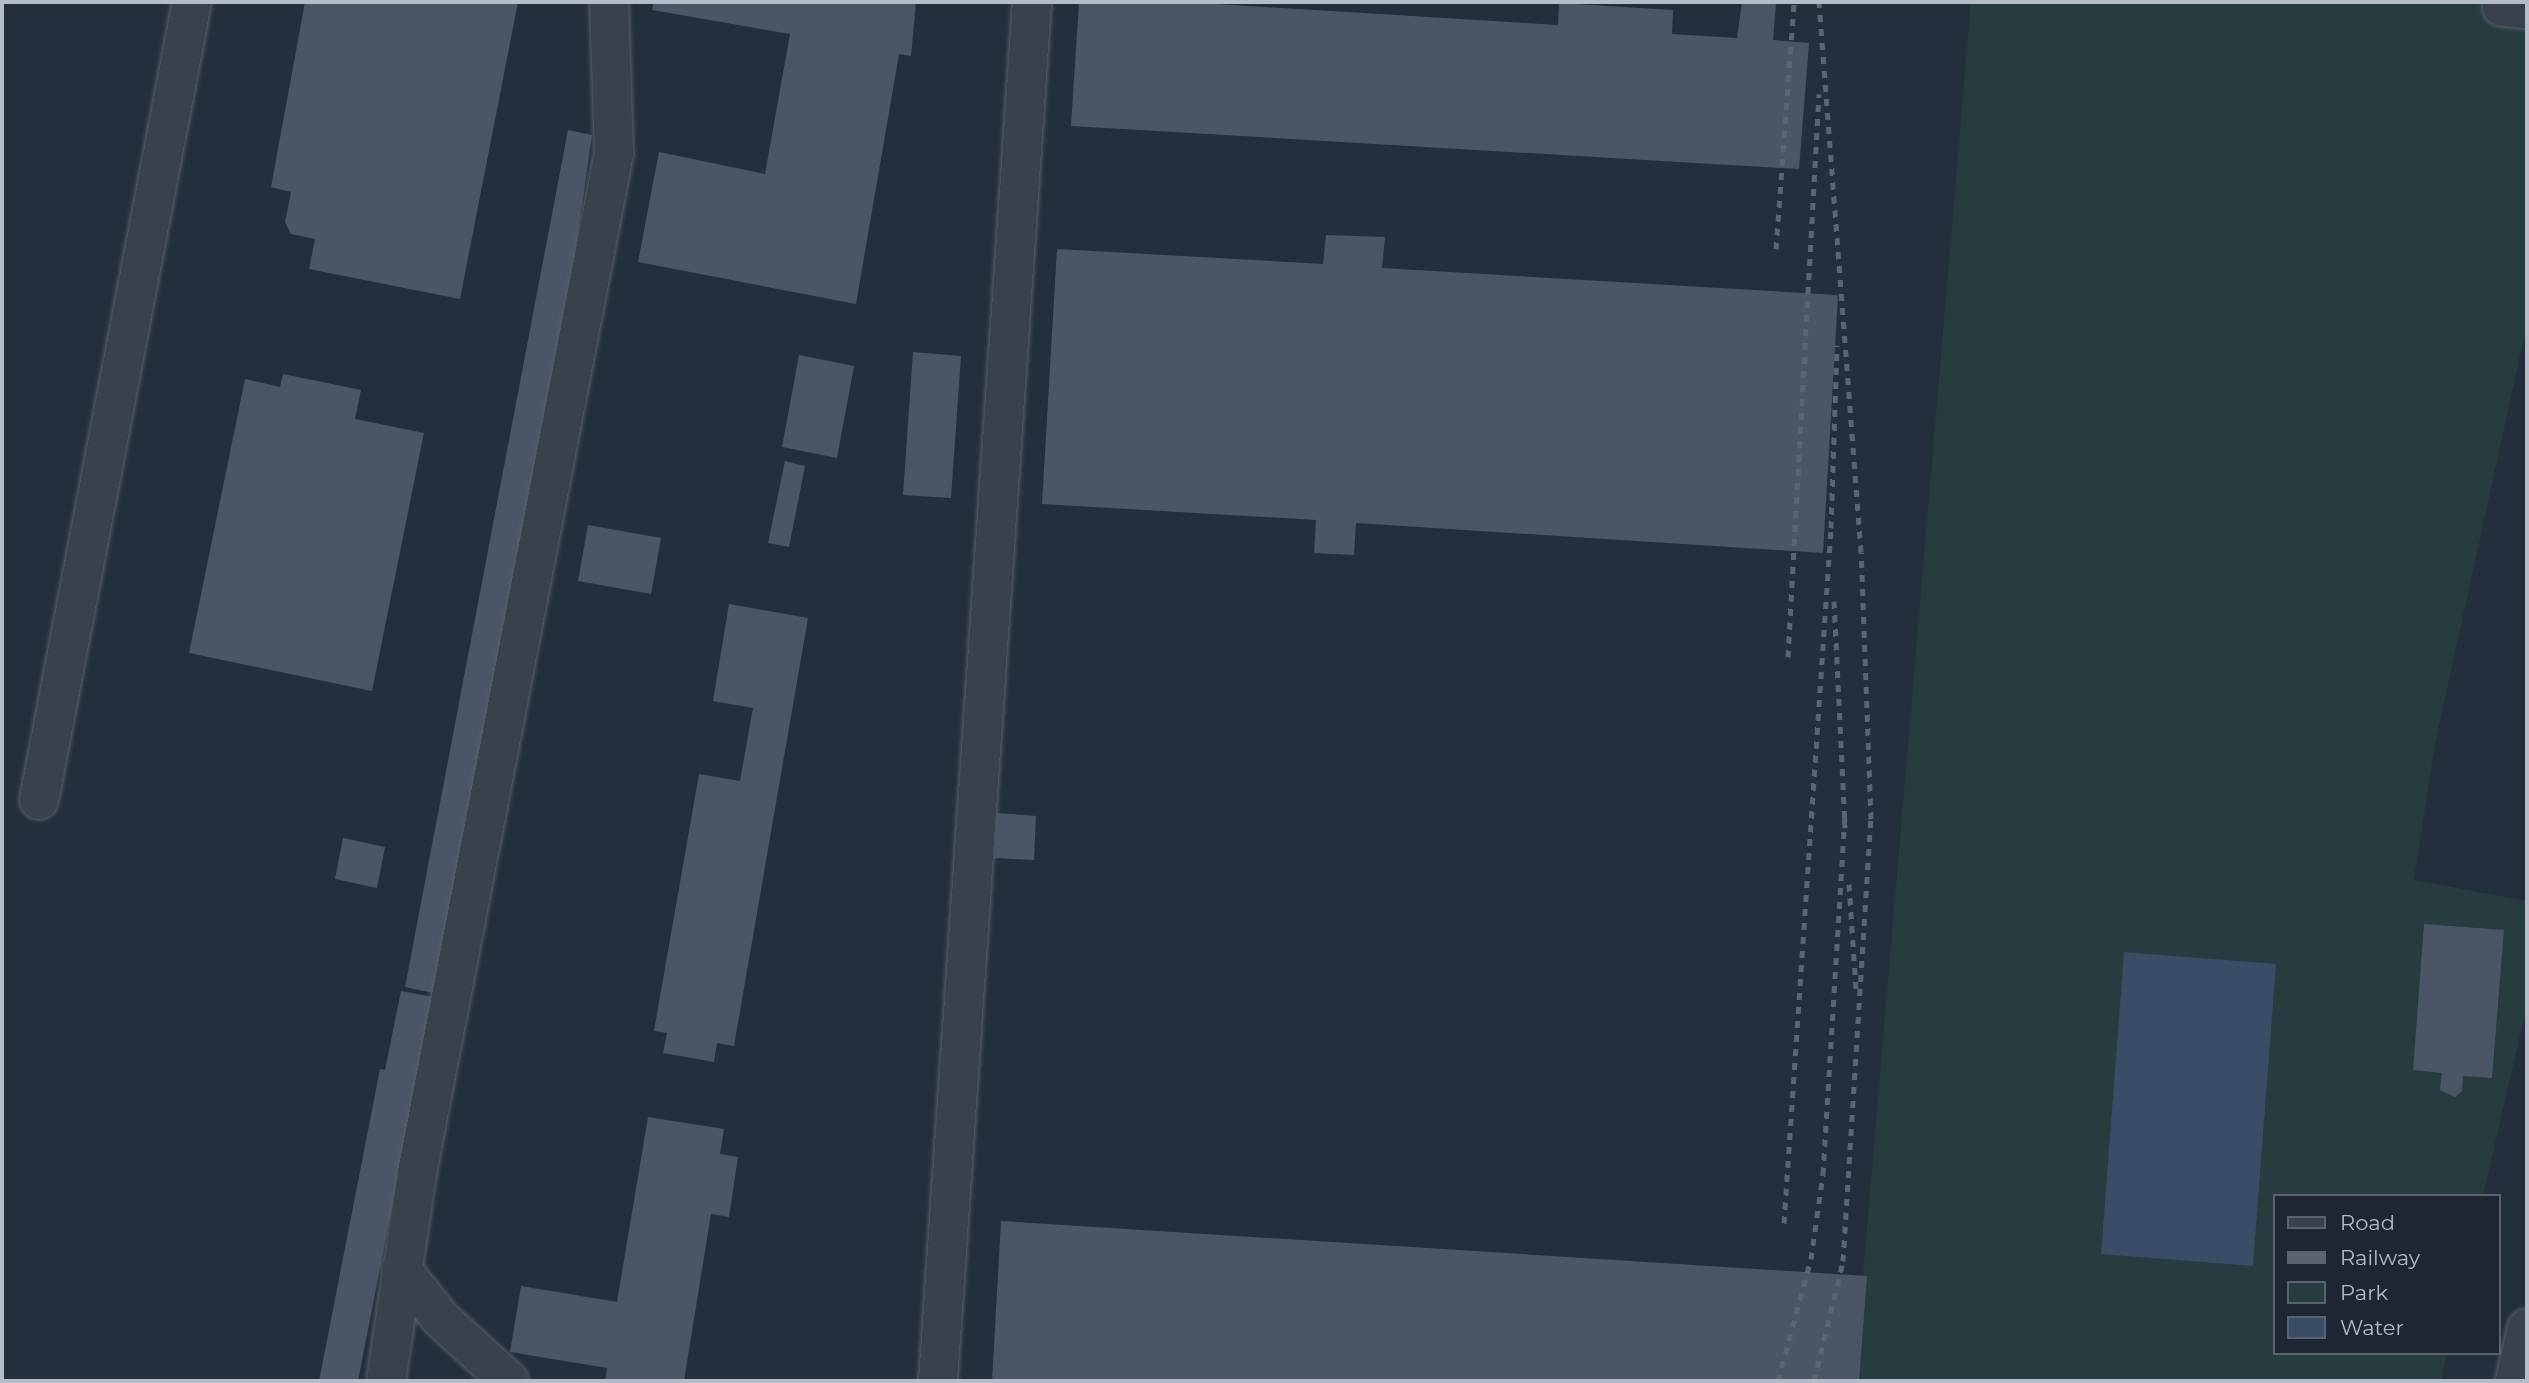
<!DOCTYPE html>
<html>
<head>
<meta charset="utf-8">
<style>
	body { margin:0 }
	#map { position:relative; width:2529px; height:1383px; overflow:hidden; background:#242f3d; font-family:Montserrat,sans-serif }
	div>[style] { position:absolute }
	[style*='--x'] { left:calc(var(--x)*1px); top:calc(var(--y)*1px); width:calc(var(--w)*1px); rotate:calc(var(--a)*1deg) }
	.green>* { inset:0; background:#263c3e }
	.water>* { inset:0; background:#3a4d66 }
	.building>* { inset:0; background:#4a5666 }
	.roads { filter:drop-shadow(0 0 2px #565f6b) drop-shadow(0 0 2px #565f6b) }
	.minor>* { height:38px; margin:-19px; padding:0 19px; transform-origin:19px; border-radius:19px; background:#38414d }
	.rail>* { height:5px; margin-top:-2.5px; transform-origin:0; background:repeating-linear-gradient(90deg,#5a6574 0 7px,transparent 0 14px) }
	span { translate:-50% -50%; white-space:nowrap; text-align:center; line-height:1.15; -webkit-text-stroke:5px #1d2632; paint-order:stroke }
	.frame { position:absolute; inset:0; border:4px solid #b4bcc8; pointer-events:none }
	.legend { position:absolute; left:2273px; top:1194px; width:228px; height:161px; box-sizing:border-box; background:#1d2632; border:2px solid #59626e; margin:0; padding:9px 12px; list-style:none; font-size:21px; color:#b4bcc8 }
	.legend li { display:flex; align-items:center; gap:14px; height:35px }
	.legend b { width:35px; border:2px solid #59626e }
</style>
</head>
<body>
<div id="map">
	<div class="green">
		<div style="clip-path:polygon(1971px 2px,2527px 2px,2527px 324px,2435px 744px,2414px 880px,2527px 901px,2527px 1005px,2483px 1196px,2275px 1196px,2275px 1353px,2447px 1353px,2441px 1381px,1854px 1381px)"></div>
	</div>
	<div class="water">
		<div style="clip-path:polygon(2124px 952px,2276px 964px,2253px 1266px,2101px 1254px)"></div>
	</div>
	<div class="building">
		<div style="clip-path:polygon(305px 2px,518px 2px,460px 299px,309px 269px,315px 239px,291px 234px,285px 222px,291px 192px,271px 187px)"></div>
		<div style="clip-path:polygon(654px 2px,916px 2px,911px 56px,899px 54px,856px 304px,638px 262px,659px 152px,765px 174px,790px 34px,652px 10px)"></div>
		<div style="clip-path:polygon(1079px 2px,1184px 2px,1558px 25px,1559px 3px,1673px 10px,1672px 34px,1737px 38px,1742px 2px,1776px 3px,1773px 40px,1809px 43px,1799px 169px,1071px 126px)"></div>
		<div style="clip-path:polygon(568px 130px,592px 135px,576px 247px,433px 993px,405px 987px)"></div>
		<div style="clip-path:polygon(1326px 235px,1385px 237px,1382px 268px,1838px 295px,1823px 553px,1356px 523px,1354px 555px,1314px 553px,1316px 520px,1042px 504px,1057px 249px,1323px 264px)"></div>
		<div style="clip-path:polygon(913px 352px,961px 356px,951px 498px,903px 495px)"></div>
		<div style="clip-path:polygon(799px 355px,854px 366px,837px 458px,782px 447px)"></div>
		<div style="clip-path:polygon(283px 374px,361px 390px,355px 419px,424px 433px,372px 691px,189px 653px,245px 379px,280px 387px)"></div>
		<div style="clip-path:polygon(785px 461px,805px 466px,789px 547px,768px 543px)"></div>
		<div style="clip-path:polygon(588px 525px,661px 538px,651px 594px,578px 581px)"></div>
		<div style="clip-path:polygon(729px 604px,808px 618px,734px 1046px,717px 1043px,714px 1062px,663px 1053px,667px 1033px,654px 1031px,699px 774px,740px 781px,753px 708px,713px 701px)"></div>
		<div style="clip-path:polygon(997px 813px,1036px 816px,1034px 860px,994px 858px)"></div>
		<div style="clip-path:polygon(343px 838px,385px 847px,377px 888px,335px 879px)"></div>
		<div style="clip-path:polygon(2424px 924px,2504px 930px,2492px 1078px,2463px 1076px,2462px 1091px,2455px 1097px,2440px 1090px,2442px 1073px,2413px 1070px)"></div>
		<div style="clip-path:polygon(401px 991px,433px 997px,358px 1381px,319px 1381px,380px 1069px,385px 1070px)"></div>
		<div style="clip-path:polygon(648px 1117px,724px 1129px,720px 1154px,738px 1157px,729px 1217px,711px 1214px,684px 1381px,605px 1381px,607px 1368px,510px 1352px,521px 1286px,617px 1302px)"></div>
		<div style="clip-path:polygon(1001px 1221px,1867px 1276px,1859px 1381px,992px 1381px)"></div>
	</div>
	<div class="roads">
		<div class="minor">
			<div style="--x:2502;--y:7;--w:25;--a:5"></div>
			<div style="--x:39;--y:800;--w:813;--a:-79.15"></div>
			<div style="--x:401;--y:1269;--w:64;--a:51.3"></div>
			<div style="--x:441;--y:1319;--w:92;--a:42.4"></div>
			<div style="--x:386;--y:1381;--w:210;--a:-81.5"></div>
			<div style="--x:417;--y:1173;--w:1039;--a:-79.07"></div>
			<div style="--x:614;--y:153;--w:151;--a:-91.9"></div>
			<div style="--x:938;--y:1381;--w:1382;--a:-86.1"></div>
			<div style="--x:2515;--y:1381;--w:54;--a:-77.2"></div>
		</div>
	</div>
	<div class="rail">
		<div style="--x:1776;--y:249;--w:248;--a:-85.8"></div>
		<div style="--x:1834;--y:601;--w:227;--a:87.2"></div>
		<div style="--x:1788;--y:657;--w:564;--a:-86.85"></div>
		<div style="--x:1849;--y:884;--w:105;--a:86.2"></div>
		<div style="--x:1784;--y:1223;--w:697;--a:-86.13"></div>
		<div style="--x:1831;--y:528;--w:183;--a:-88.1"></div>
		<div style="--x:1778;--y:1381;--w:126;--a:-74.9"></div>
		<div style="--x:1811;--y:1259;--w:86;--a:-82"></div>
		<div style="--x:1823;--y:1174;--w:357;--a:-86.5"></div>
		<div style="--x:1814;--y:1381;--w:123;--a:-76.4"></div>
		<div style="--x:1843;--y:1261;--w:443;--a:-86.4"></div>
		<div style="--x:1871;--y:819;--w:267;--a:-92.1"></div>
		<div style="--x:1861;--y:552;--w:552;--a:-94.37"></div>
	</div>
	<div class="frame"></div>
	<ul class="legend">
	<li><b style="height:9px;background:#38414d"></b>Road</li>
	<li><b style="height:9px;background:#5a6574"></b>Railway</li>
	<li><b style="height:19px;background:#263c3e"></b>Park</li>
	<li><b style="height:19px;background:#3a4d66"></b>Water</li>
	</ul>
</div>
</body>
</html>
